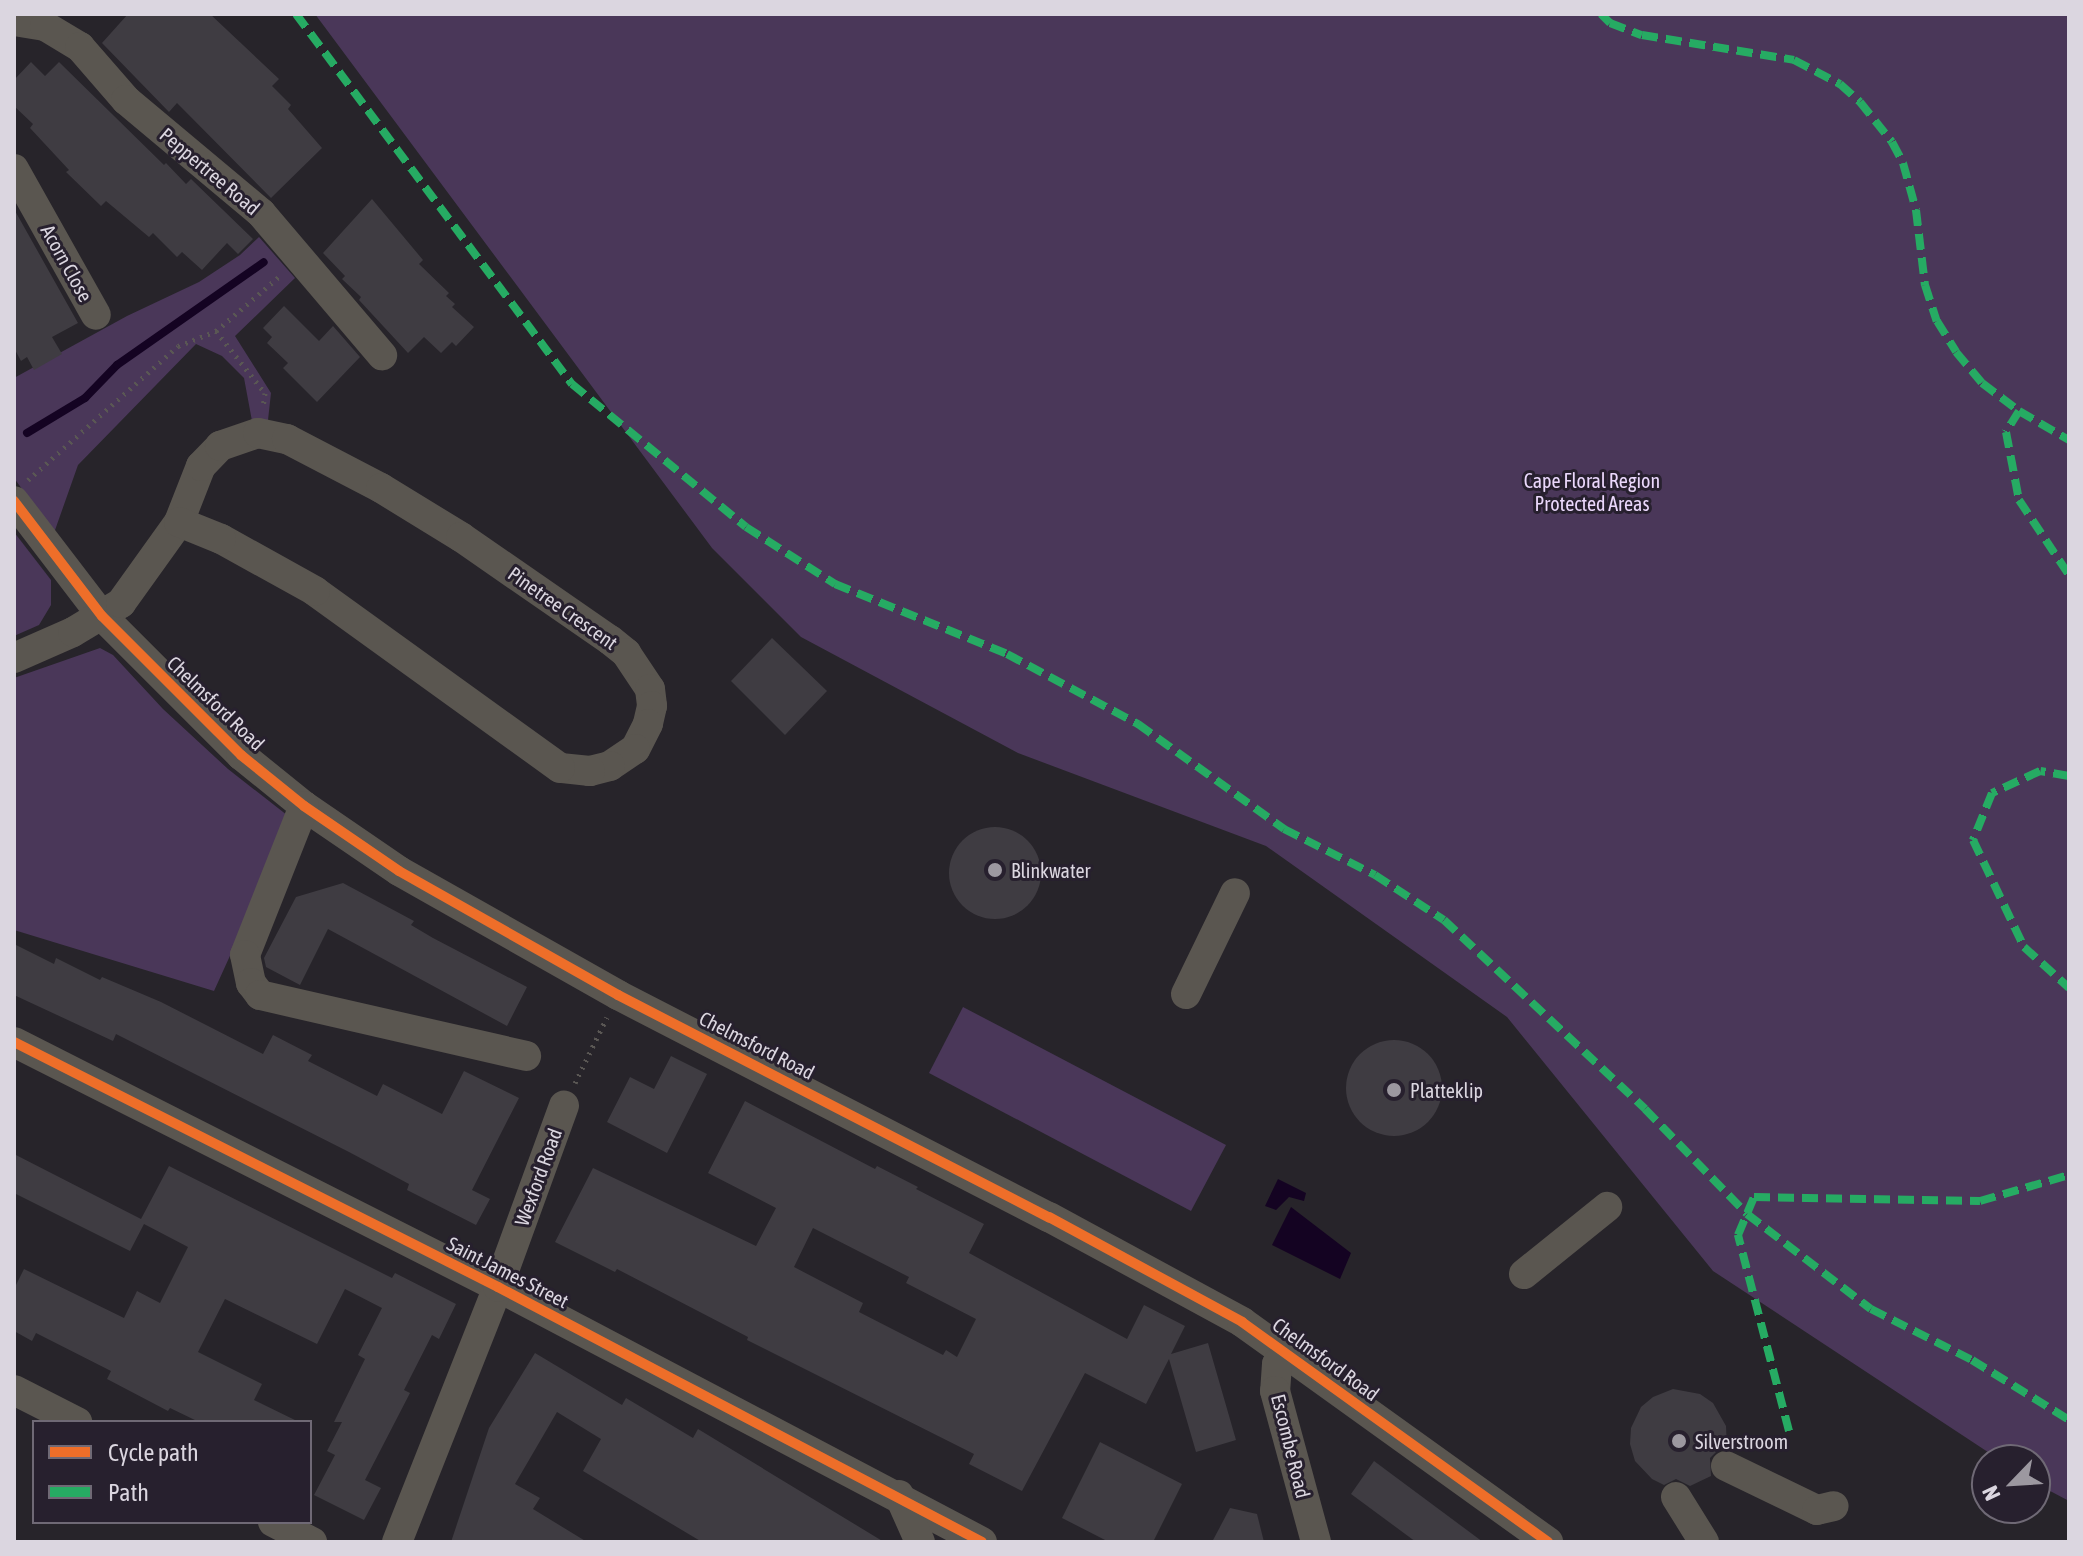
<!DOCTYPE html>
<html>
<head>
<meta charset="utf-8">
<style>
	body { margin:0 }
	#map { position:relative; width:2083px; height:1556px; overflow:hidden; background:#27242a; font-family:"Asap Condensed",sans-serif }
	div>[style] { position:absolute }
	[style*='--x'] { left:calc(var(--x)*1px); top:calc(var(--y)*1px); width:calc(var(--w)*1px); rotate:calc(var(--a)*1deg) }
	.green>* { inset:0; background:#4a3759 }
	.water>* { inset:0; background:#140322 }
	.stream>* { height:8px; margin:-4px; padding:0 4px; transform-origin:4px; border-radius:4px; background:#140322 }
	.building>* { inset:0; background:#3f3c42 }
	.round { border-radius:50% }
	.path>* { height:5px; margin-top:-2.5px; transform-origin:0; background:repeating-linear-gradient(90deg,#5a5754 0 2px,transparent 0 8px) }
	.minor>* { height:30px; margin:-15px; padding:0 15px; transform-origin:15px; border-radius:15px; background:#5a5650 }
	.quiet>* { height:8px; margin-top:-4px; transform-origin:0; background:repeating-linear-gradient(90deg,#26ab63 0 16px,transparent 0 24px) }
	.cycleway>* { height:10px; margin:-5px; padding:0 5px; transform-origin:5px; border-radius:5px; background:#ee6e29 }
	.dots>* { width:22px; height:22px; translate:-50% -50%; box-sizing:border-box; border:4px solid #27202e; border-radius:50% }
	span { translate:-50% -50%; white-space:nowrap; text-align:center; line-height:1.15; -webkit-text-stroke:6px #27202e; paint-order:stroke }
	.street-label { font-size:20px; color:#dbd6e0 }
	.park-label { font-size:20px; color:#ebd8fc }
	.poi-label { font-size:20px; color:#dbd6e0 }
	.left { translate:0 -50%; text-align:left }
	.frame { position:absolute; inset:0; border:16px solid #dbd6e0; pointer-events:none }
	.legend { position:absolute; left:32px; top:1420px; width:280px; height:104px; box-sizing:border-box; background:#27202e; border:2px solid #6f6975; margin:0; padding:10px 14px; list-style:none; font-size:24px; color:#dbd6e0 }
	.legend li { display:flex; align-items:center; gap:16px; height:40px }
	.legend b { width:40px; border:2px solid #6f6975 }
	.north { position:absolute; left:1971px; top:1444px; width:80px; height:80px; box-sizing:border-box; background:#27202e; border:2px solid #6f6975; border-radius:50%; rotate:245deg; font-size:22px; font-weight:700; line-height:32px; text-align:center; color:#dbd6e0 }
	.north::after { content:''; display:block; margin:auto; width:28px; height:36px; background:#9c98a0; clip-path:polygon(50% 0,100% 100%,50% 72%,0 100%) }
</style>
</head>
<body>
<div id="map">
	<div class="green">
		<div style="clip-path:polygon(315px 14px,2069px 14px,2069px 1501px,2035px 1483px,2035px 1460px,2000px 1460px,1713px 1271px,1507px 1017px,1266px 846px,1018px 753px,801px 637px,712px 548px)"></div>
		<div style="clip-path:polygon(259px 237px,295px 278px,235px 336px,271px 393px,268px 420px,252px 421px,244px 378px,222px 356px,196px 344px,78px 465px,54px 533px,14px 478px,14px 378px,127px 316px,199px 282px,240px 255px)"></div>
		<div style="clip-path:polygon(14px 532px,51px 580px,51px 605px,39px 625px,14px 636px)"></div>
		<div style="clip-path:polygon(100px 648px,113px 655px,163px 709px,228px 769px,292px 819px,214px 991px,14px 930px,14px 678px)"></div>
		<div style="clip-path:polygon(963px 1007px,1226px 1145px,1191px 1211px,929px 1073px)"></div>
	</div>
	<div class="water">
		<div style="clip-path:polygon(1278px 1179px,1306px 1193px,1304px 1201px,1289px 1197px,1276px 1210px,1265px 1206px)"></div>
		<div style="clip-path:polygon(1291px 1207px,1351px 1253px,1340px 1279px,1272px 1245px)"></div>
	</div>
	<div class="stream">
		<div style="--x:27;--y:433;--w:68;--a:-31.1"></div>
		<div style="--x:85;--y:398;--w:46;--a:-45.9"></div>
		<div style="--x:117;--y:365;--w:179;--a:-35"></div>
	</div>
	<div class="building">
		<div style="clip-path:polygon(128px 14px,210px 14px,279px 79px,272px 86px,291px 105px,288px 109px,322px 148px,271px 198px,177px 103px,169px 112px,102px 43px)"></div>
		<div style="clip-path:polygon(31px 62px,45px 76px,59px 62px,164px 165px,166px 163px,186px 184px,191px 179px,253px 239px,238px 254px,227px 243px,202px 270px,182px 252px,177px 257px,153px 233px,149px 237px,106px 201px,101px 206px,66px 172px,69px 170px,30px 128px,33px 124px,14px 106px,14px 80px)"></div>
		<div style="clip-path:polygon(372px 199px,423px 260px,419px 264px,449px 293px,446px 296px,455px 304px,452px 307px,474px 327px,456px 346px,452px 342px,441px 353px,424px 337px,408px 353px,359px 300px,361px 297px,342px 279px,345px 276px,323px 253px)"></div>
		<div style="clip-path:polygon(14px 209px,78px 323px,52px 337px,62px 354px,34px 370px,27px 357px,21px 361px,14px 348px)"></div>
		<div style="clip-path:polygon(284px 306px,319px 341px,333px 326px,360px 357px,317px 402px,283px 368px,288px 363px,267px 343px,272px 337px,263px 328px)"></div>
		<div style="clip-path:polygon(772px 638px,827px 691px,785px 735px,731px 681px)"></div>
		<div class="round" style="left:949px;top:827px;width:92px;height:92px"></div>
		<div style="clip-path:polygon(343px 883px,414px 921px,411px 925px,433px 938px,527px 987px,507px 1026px,328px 929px,300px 985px,266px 967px,264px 958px,296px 897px)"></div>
		<div style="clip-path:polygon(14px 944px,54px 964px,56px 958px,100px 980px,102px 977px,161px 1002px,263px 1054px,273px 1035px,312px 1055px,308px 1061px,377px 1096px,383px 1084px,442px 1114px,464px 1071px,519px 1098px,472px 1190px,490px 1199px,476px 1225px,407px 1190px,409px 1184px,349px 1152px,116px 1034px,113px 1041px,14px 995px)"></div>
		<div class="round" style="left:1346px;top:1040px;width:96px;height:96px"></div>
		<div style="clip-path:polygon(671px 1056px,707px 1074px,667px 1153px,607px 1122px,630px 1077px,654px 1089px)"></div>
		<div style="clip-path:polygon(evenodd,745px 1101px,875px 1169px,877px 1166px,918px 1187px,916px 1189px,984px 1224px,969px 1253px,1127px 1339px,1144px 1305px,1185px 1326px,1171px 1354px,1208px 1343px,1236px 1440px,1196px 1452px,1169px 1359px,1146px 1404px,1085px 1373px,1022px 1491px,969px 1464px,974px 1454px,747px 1340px,748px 1337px,617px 1269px,615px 1272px,555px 1242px,593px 1168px,756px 1246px,776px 1208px,708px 1173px,745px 1101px,813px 1228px,909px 1277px,906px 1283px,976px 1319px,957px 1357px,946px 1350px,943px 1355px,859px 1312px,863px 1303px,794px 1267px,813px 1228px)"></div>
		<div style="clip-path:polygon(14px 1154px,141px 1219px,169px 1166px,392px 1278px,395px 1273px,456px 1304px,439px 1339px,432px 1335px,404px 1390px,410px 1393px,365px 1480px,381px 1488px,364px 1520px,314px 1495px,335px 1455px,327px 1451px,342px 1422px,334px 1422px,365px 1359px,358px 1355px,382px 1308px,345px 1289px,317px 1344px,225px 1299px,198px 1352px,262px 1384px,254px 1400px,299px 1422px,199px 1422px,170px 1408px,168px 1411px,107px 1379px,111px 1371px,36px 1333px,32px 1341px,14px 1331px,14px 1289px,24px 1269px,124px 1318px,137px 1291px,160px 1303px,188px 1247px,144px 1224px,130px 1251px,14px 1193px)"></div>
		<div style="clip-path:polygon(535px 1353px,622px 1405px,626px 1398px,693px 1438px,698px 1429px,884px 1542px,702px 1542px,583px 1471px,601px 1439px,557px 1412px,515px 1484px,540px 1498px,533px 1509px,587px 1542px,451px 1542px,489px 1428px)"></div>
		<div style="clip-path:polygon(1673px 1389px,1700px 1394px,1713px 1403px,1726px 1426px,1727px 1448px,1717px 1451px,1710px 1458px,1711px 1476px,1690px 1486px,1676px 1479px,1664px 1485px,1652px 1479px,1635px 1461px,1630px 1444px,1631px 1428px,1641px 1407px,1653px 1397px)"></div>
		<div style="clip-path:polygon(1100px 1442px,1182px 1484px,1153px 1542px,1109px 1542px,1062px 1518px)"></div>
		<div style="clip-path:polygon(1374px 1461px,1483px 1542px,1416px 1542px,1351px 1494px)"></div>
		<div style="clip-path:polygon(1230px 1508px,1257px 1514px,1264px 1542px,1212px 1542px)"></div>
	</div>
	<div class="path">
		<div style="--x:216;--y:331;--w:79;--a:51.7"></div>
		<div style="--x:265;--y:393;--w:15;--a:98"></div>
		<div style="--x:28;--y:480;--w:201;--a:-41.8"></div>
		<div style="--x:178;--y:346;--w:41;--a:-21.5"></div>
		<div style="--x:216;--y:331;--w:84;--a:-40.7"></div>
		<div style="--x:575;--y:1083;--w:73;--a:-64.1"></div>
	</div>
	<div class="minor">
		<div style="--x:14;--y:21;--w:31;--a:9"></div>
		<div style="--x:45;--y:26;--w:41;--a:31"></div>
		<div style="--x:80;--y:47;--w:70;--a:49"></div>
		<div style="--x:126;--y:100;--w:176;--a:39.9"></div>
		<div style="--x:261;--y:213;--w:187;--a:49.6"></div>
		<div style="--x:14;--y:169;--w:167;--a:60.7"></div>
		<div style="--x:14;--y:501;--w:145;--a:52.6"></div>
		<div style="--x:102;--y:616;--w:197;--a:45"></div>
		<div style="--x:241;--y:755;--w:81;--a:39"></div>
		<div style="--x:304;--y:806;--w:115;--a:34.4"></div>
		<div style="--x:399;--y:871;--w:252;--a:29.5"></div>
		<div style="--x:618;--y:995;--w:485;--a:27.3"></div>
		<div style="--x:1049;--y:1217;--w:220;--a:28.5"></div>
		<div style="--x:1242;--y:1322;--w:377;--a:35.7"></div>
		<div style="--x:14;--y:658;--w:64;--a:-23.8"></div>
		<div style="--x:73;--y:632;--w:56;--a:-31.1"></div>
		<div style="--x:121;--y:603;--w:100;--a:-54.4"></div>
		<div style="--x:179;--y:522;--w:60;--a:-68.6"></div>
		<div style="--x:201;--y:466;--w:28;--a:-46"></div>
		<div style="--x:220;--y:446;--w:40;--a:-18.9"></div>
		<div style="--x:258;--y:433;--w:30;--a:12"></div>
		<div style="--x:287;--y:439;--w:106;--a:27.5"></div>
		<div style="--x:381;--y:488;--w:94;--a:31.5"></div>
		<div style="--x:461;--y:537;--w:181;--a:34.7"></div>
		<div style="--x:610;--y:640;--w:21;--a:39"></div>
		<div style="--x:626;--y:653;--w:43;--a:56.3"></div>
		<div style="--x:650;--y:689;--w:17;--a:83"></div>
		<div style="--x:652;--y:706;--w:18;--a:103"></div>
		<div style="--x:648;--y:724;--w:28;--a:117"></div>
		<div style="--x:635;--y:749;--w:30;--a:146"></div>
		<div style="--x:610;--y:766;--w:21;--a:166"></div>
		<div style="--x:590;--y:771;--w:30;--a:-174"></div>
		<div style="--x:560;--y:768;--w:302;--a:-144.2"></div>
		<div style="--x:315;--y:591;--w:107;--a:-151"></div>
		<div style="--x:221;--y:539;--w:45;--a:-158"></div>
		<div style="--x:304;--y:806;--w:160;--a:111.6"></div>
		<div style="--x:245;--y:955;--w:29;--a:78"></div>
		<div style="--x:251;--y:983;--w:15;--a:53"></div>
		<div style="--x:260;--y:995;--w:273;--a:12.9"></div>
		<div style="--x:1186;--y:994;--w:112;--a:-64.1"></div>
		<div style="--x:14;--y:1042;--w:542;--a:26.85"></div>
		<div style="--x:498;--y:1287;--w:547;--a:27.78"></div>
		<div style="--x:1524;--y:1274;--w:107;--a:-38.9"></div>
		<div style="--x:1286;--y:1352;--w:15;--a:127"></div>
		<div style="--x:1277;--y:1364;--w:27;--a:94"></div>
		<div style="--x:1275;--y:1391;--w:156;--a:74.8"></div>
		<div style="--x:14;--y:1390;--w:71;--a:26.9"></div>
		<div style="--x:1726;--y:1466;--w:101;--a:25.8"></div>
		<div style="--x:1817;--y:1510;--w:17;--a:-13"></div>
		<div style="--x:899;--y:1495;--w:51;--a:65.9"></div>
		<div style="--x:1676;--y:1497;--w:53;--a:58.1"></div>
		<div style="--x:273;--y:1522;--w:44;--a:27.1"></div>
		<div style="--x:397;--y:1542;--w:274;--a:-68.4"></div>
		<div style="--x:498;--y:1287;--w:193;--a:-70"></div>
	</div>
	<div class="quiet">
		<div style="--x:296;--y:14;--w:462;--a:53.3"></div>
		<div style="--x:572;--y:384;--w:225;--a:39.4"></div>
		<div style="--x:746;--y:527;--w:106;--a:32.6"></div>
		<div style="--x:835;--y:584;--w:186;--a:22.1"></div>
		<div style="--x:1007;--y:654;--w:149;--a:28.1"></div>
		<div style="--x:1138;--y:724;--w:180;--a:35.7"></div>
		<div style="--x:1284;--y:829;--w:102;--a:26.8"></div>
		<div style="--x:1375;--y:875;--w:82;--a:33.1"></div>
		<div style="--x:1444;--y:920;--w:276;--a:43.2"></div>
		<div style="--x:1645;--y:1109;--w:146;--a:45.8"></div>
		<div style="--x:1747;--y:1214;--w:156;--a:37.5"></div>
		<div style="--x:1871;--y:1309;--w:113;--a:26.8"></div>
		<div style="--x:1972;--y:1360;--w:114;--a:31.7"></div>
		<div style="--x:1601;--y:14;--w:13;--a:45"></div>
		<div style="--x:1610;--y:23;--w:34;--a:21"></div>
		<div style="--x:1642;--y:35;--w:154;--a:9.3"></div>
		<div style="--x:1794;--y:60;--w:52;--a:27.6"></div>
		<div style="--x:1840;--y:84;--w:27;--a:42"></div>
		<div style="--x:1860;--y:102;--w:51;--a:51.3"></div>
		<div style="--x:1892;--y:142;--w:24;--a:62"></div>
		<div style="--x:1903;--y:163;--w:49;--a:74.5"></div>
		<div style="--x:1916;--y:210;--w:76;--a:83.2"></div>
		<div style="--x:1925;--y:285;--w:38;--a:72"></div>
		<div style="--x:1937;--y:321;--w:36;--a:58"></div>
		<div style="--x:1956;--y:352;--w:40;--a:50"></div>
		<div style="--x:1982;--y:383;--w:46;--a:37.1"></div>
		<div style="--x:2019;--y:411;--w:58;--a:30.1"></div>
		<div style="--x:2019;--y:411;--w:25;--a:122"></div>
		<div style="--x:2006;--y:432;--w:69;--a:79.2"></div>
		<div style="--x:2019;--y:500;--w:90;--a:56.3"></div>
		<div style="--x:2069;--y:776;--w:29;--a:-170"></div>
		<div style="--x:2040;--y:771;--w:53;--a:155.4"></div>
		<div style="--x:1992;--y:793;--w:51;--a:112"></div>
		<div style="--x:1973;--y:840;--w:119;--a:64.5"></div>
		<div style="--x:2024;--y:947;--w:61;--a:42.3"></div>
		<div style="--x:1789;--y:1431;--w:203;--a:-104.6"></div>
		<div style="--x:1738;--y:1235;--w:41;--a:-67.2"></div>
		<div style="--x:1754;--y:1197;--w:226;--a:1"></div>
		<div style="--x:1980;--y:1201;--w:93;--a:-16.3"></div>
	</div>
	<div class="cycleway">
		<div style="--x:14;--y:501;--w:145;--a:52.6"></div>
		<div style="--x:102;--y:616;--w:197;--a:45"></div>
		<div style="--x:241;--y:755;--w:81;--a:39"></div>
		<div style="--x:304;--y:806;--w:115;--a:34.4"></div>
		<div style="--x:399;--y:871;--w:252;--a:29.5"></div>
		<div style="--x:618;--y:995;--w:485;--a:27.3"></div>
		<div style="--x:1049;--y:1217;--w:220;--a:28.5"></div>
		<div style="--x:1242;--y:1322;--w:377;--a:35.7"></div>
		<div style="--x:14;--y:1042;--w:542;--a:26.85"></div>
		<div style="--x:498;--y:1287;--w:547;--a:27.78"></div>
	</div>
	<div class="dots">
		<div style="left:995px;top:870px;background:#9c98a0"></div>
		<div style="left:1394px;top:1090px;background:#9c98a0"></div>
		<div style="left:1679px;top:1441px;background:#9c98a0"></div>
	</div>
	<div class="street-label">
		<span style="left:210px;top:171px;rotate:40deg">Peppertree Road</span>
		<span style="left:67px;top:263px;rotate:61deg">Acorn Close</span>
		<span style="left:563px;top:608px;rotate:35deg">Pinetree Crescent</span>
		<span style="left:216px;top:703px;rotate:44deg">Chelmsford Road</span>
		<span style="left:757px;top:1045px;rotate:27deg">Chelmsford Road</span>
		<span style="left:538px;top:1177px;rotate:-70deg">Wexford Road</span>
		<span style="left:508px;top:1272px;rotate:27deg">Saint James Street</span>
		<span style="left:1326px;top:1359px;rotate:36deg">Chelmsford Road</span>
		<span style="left:1291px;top:1446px;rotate:76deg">Escombe Road</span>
	</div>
	<div class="park-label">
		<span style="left:1592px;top:492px">Cape Floral Region<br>Protected Areas</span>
	</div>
	<div class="poi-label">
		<span class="left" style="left:1011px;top:870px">Blinkwater</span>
		<span class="left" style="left:1410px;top:1090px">Platteklip</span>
		<span class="left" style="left:1695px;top:1441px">Silverstroom</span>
	</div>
	<div class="frame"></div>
	<ul class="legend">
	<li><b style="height:10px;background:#ee6e29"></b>Cycle path</li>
	<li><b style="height:10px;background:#26ab63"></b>Path</li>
	</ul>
	<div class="north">N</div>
</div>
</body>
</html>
